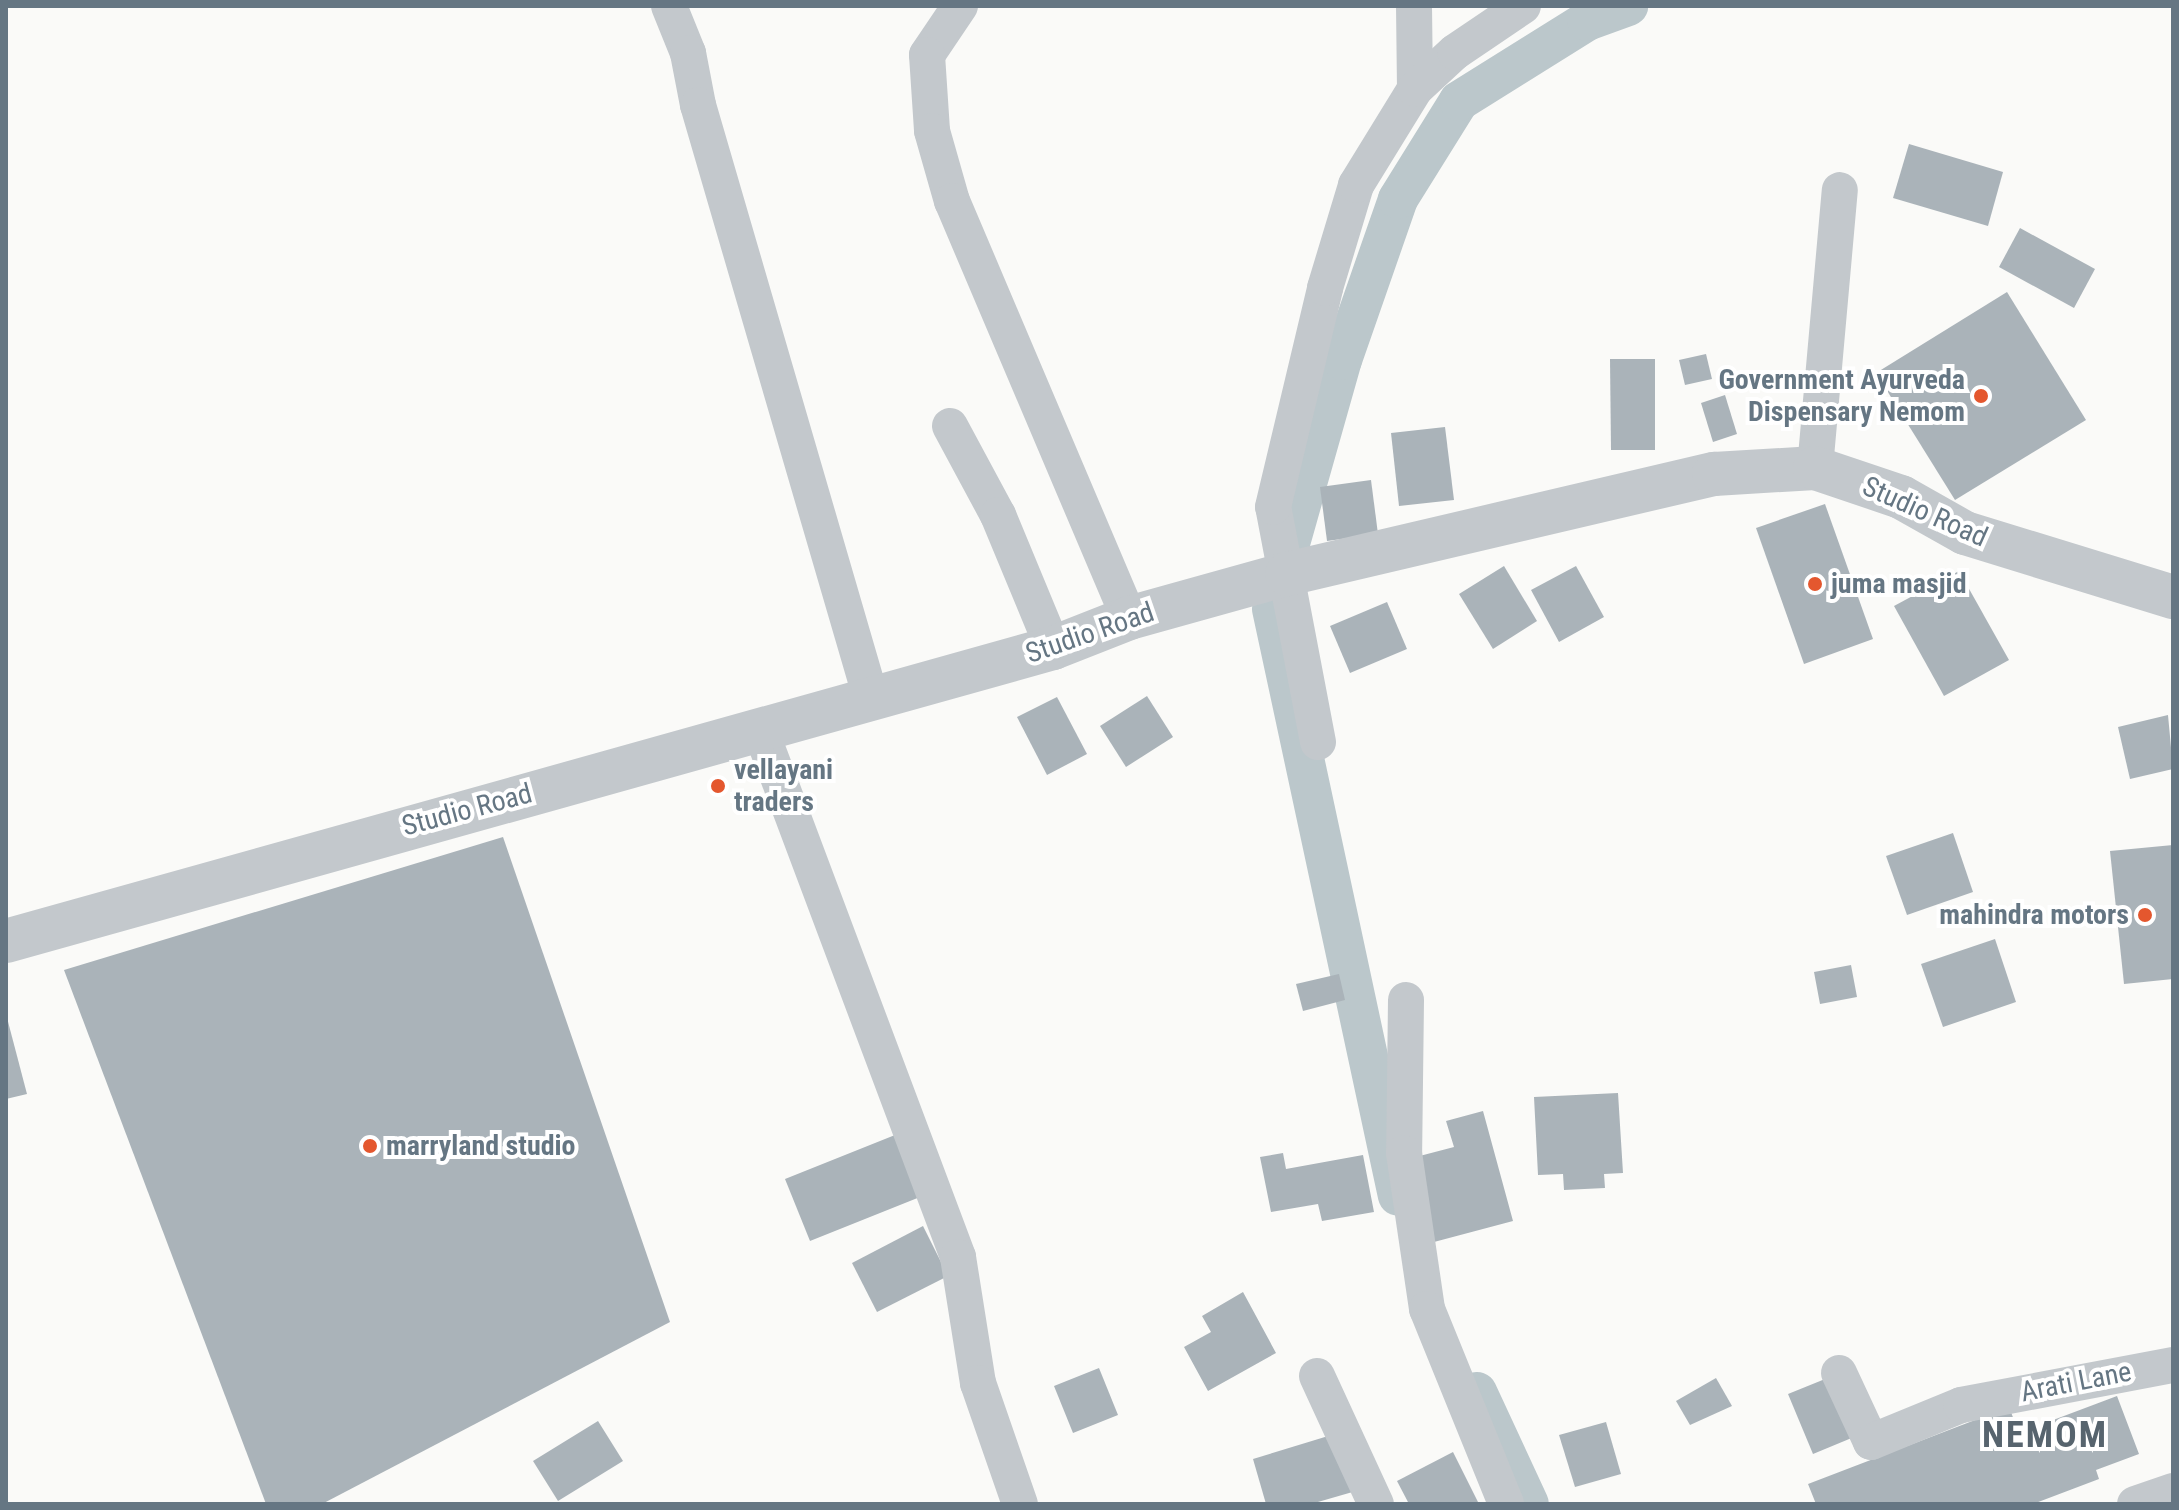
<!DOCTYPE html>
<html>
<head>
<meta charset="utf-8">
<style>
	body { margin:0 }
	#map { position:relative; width:2179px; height:1510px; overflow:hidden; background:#fafaf8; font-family:"Roboto Condensed",sans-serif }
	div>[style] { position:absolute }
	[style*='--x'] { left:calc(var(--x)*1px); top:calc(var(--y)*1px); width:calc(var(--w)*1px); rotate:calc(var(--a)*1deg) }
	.canal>* { height:40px; margin:-20px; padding:0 20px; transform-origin:20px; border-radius:20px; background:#bbc7cb }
	.building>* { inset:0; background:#aab3b9 }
	.minor>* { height:36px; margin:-18px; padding:0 18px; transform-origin:18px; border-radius:18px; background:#c3c8cc }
	.tertiary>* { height:44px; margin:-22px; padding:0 22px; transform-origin:22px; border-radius:22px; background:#c3c8cc }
	.dots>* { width:22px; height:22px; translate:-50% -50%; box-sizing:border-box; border:4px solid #fff; border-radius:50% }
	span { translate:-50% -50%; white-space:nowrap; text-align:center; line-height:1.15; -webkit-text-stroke:8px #fff; paint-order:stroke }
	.poi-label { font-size:28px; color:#657683; font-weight:700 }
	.right { translate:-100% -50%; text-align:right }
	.left { translate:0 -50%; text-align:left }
	.street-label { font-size:28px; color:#657683 }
	.district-label { font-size:36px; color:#57646e; font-weight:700; letter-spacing:2px }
	.frame { position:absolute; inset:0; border:8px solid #657683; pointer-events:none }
</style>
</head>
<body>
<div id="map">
	<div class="canal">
		<div style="--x:1289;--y:547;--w:194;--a:-74.2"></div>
		<div style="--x:1342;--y:360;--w:170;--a:-70.8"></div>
		<div style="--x:1398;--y:199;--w:115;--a:-58.1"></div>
		<div style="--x:1459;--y:101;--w:151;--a:-32"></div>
		<div style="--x:1587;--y:21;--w:44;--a:-20.1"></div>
		<div style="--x:1272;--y:609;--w:600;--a:77.89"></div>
		<div style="--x:1477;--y:1392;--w:123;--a:65.1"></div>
	</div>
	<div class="building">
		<div style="clip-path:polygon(1909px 144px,2003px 172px,1988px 226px,1893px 198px)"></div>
		<div style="clip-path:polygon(2020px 228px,2095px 269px,2074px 308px,1999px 267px)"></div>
		<div style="clip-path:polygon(2007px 292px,2086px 420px,1955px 500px,1876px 373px)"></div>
		<div style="clip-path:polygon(1706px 354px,1712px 379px,1685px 385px,1679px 360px)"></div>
		<div style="clip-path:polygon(1610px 359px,1655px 359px,1655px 450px,1611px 450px)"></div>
		<div style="clip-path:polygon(1725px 395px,1737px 434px,1713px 442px,1701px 403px)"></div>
		<div style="clip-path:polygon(1445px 427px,1454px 500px,1399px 506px,1391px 433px)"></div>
		<div style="clip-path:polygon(1371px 480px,1378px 534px,1327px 541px,1320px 487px)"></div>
		<div style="clip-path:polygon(1825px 504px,1873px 639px,1804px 664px,1756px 528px)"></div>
		<div style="clip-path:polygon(1504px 566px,1537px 621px,1493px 649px,1459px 594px)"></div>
		<div style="clip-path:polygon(1576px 566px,1604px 617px,1559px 642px,1531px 590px)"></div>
		<div style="clip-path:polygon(1959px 571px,2009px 660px,1944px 696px,1894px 606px)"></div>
		<div style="clip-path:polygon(1387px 602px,1407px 649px,1350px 673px,1330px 626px)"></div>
		<div style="clip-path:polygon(1147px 696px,1173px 737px,1126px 767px,1100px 726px)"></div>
		<div style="clip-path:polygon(1057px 697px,1087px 754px,1047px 775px,1017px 717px)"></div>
		<div style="clip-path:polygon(2168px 715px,2173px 769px,2130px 779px,2118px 727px)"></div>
		<div style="clip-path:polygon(1953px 833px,1973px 892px,1907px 915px,1886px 856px)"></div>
		<div style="clip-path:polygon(503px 837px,670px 1322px,322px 1504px,266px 1504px,64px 970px)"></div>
		<div style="clip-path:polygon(2173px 845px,2173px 979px,2124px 984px,2110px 851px)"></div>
		<div style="clip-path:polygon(1995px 939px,2016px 1002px,1943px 1027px,1921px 964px)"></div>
		<div style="clip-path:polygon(1851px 965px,1857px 997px,1820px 1004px,1814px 972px)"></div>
		<div style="clip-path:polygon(1339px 974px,1345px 1000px,1303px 1011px,1296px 984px)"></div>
		<div style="clip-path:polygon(6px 1014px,27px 1094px,6px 1099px)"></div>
		<div style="clip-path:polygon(1618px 1093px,1623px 1173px,1604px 1174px,1605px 1188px,1564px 1190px,1563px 1174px,1538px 1175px,1534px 1097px)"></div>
		<div style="clip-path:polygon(1483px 1111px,1513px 1221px,1434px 1242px,1412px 1158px,1454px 1147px,1446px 1121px)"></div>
		<div style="clip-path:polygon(895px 1135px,920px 1197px,810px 1241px,785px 1179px)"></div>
		<div style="clip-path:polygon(1283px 1153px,1286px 1169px,1363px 1155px,1374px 1212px,1322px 1221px,1318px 1204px,1271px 1212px,1260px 1157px)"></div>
		<div style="clip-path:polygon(923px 1226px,948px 1276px,877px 1312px,852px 1263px)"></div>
		<div style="clip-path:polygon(1243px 1292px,1276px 1353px,1208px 1391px,1184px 1347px,1211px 1332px,1202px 1316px)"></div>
		<div style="clip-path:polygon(1099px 1368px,1118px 1415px,1073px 1433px,1054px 1386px)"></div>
		<div style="clip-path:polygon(1830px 1377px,1854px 1437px,1813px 1454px,1788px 1394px)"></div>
		<div style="clip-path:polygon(1716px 1378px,1732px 1406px,1690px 1425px,1676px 1401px)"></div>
		<div style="clip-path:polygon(2117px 1396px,2139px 1454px,2096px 1470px,2099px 1479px,2033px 1504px,1816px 1504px,1808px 1484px,2009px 1407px,2019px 1433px)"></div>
		<div style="clip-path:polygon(598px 1421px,623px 1461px,558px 1501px,533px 1461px)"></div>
		<div style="clip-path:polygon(1606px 1422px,1621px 1474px,1575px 1487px,1559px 1435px)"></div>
		<div style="clip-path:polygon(1338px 1433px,1356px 1491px,1311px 1504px,1266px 1504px,1253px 1459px)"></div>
		<div style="clip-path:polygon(1453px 1452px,1479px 1504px,1409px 1504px,1397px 1481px)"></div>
	</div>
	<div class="minor">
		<div style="--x:669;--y:6;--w:51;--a:68"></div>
		<div style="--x:688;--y:53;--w:53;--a:79.1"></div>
		<div style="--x:698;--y:105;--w:618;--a:73.74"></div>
		<div style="--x:960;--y:6;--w:59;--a:124"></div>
		<div style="--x:927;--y:55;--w:76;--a:86.2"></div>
		<div style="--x:932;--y:131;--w:73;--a:74.1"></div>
		<div style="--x:952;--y:201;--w:453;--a:67"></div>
		<div style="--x:1414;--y:6;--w:83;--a:89.3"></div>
		<div style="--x:950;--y:426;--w:101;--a:61.7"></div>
		<div style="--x:998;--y:515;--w:144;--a:67.5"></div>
		<div style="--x:1815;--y:468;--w:279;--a:-84.9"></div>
		<div style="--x:760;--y:729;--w:564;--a:69.44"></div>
		<div style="--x:958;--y:1257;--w:128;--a:81"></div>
		<div style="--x:978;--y:1383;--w:128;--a:70.9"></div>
		<div style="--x:1318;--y:742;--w:239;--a:-100.8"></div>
		<div style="--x:1273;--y:507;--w:225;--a:-76.6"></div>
		<div style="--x:1325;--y:288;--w:108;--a:-73.2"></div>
		<div style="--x:1356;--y:185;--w:113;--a:-58.4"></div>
		<div style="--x:1415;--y:89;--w:54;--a:-42.8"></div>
		<div style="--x:1455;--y:52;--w:82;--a:-34.1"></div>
		<div style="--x:1406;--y:1000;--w:153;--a:90.7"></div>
		<div style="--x:1404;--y:1153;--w:158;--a:81.6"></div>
		<div style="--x:1427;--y:1309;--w:210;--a:67.9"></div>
		<div style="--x:1839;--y:1373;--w:76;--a:65.1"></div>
		<div style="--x:1871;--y:1442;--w:97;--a:-22.3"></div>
		<div style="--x:1961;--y:1405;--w:216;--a:-10.7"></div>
		<div style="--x:1317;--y:1376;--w:141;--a:65.3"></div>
		<div style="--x:2135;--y:1504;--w:40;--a:-18.9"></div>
	</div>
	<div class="tertiary">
		<div style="--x:6;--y:941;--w:1087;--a:-15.63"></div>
		<div style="--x:1053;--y:648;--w:82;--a:-21.5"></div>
		<div style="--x:1129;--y:618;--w:164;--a:-15.6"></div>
		<div style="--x:1287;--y:574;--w:439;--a:-13.2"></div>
		<div style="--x:1714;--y:474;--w:101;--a:-3.4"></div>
		<div style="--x:1815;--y:468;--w:91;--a:18.6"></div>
		<div style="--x:1901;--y:497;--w:73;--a:29.4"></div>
		<div style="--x:1965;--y:533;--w:218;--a:17.1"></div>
	</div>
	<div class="dots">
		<div style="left:1981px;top:396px;background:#e4572e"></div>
		<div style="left:1815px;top:584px;background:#e4572e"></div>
		<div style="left:718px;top:786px;background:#e4572e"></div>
		<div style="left:2145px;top:915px;background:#e4572e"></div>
		<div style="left:370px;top:1146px;background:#e4572e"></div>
	</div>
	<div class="poi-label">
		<span class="right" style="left:1965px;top:396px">Government Ayurveda<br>Dispensary Nemom</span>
		<span class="left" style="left:1831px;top:584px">juma masjid</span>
		<span class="left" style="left:734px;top:786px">vellayani<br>traders</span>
		<span class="right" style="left:2129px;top:915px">mahindra motors</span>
		<span class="left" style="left:386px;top:1146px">marryland studio</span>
	</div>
	<div class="street-label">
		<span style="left:1925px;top:512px;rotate:24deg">Studio Road</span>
		<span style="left:1090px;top:633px;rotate:-19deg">Studio Road</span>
		<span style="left:467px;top:810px;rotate:-15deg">Studio Road</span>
		<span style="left:2076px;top:1382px;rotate:-11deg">Arati Lane</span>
	</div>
	<div class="district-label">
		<span style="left:2045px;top:1436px">NEMOM</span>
	</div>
	<div class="frame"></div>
</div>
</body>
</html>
